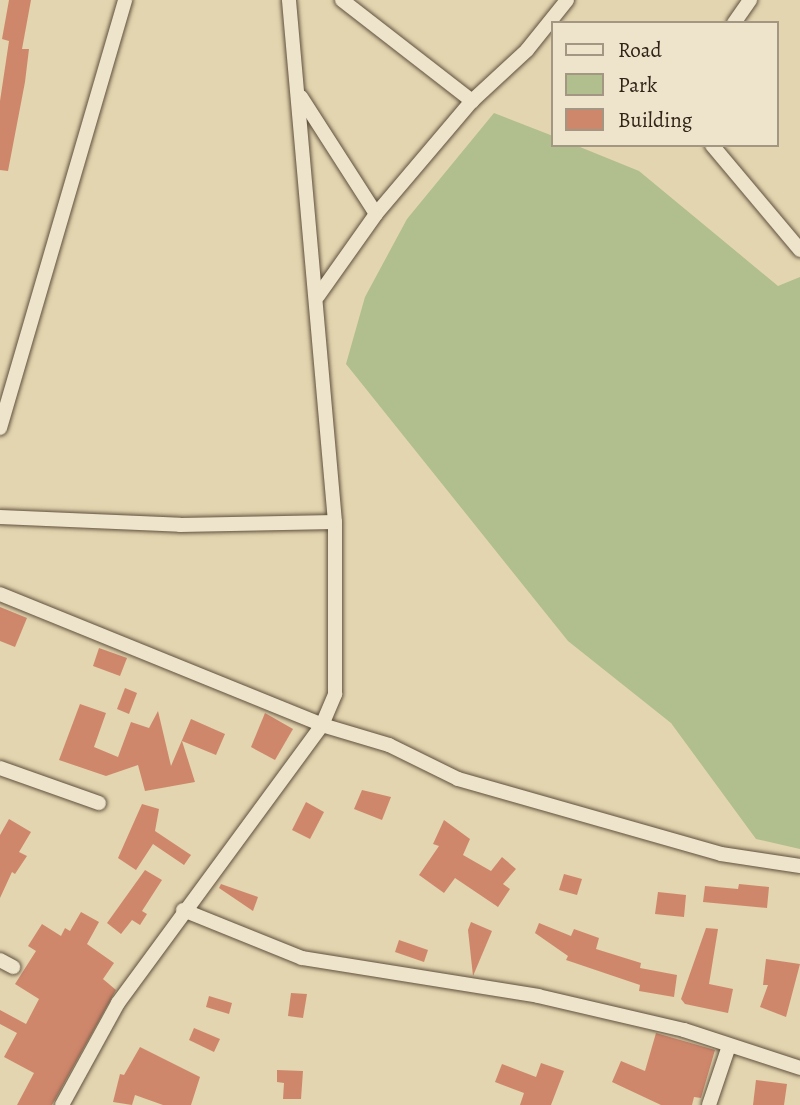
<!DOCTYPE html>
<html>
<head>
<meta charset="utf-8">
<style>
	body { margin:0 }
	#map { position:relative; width:800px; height:1105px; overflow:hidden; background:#e3d5af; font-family:Alegreya,serif }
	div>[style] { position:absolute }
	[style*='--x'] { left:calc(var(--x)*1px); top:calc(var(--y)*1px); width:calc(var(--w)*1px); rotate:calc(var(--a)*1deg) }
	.green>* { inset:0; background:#b1be8d }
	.building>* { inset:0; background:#cf876c }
	.roads { filter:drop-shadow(0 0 2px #5f503e) drop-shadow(0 0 2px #5f503e) }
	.street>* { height:14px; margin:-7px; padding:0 7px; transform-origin:7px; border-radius:7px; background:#ede4cb }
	span { translate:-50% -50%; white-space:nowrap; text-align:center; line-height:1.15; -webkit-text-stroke:5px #ede4cb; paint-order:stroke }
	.legend { position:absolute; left:551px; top:21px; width:228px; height:126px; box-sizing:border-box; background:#ede4cb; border:2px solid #a39783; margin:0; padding:9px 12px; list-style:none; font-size:21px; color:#332418 }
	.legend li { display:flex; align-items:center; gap:14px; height:35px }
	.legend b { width:35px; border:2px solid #a39783 }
</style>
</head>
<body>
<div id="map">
	<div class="green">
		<div style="clip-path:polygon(494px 113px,553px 136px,553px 145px,575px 145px,639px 171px,778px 286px,800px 277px,800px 849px,756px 839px,671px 723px,568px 641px,346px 364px,365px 297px,407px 219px)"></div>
	</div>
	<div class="building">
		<div style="clip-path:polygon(9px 0,31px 0,22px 49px,29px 49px,25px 82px,8px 171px,0 170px,0 101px,9px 41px,2px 39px)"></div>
		<div style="clip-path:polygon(0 607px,27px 618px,15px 647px,0 641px)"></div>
		<div style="clip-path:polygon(99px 648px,127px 658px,120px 676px,93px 666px)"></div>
		<div style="clip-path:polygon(125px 688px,137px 693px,129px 714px,117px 709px)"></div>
		<div style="clip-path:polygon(80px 704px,106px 713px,94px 747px,118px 757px,131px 722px,149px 728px,158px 711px,171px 766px,191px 719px,225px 734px,216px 755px,182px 741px,195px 782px,145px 791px,138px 765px,106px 776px,59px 760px)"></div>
		<div style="clip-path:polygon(265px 713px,293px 729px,275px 760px,251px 747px)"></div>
		<div style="clip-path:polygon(362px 790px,391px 797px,382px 820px,354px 809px)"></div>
		<div style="clip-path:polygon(306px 802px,324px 812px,310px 839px,292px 830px)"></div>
		<div style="clip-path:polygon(142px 804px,159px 809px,155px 831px,191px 855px,184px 865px,153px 844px,136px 870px,118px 858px)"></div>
		<div style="clip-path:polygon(9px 819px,31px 832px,19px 852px,27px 856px,15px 874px,12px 872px,0 898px,0 835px)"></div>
		<div style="clip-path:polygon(444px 820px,470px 839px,463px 855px,491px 871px,502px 857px,516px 869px,503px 884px,510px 889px,498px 907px,455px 878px,444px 893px,419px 875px,439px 846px,433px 844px)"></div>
		<div style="clip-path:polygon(145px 870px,162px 880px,142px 911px,147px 914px,140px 925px,132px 920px,121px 934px,107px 923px)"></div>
		<div style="clip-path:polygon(564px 874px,582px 879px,577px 895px,559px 890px)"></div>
		<div style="clip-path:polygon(221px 884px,258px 897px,253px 911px,219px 888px)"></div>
		<div style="clip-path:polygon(739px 884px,769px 887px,767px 908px,703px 902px,705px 886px,738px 889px)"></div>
		<div style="clip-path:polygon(658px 892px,686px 895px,684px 917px,655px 914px)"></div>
		<div style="clip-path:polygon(81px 912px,99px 922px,87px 944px,114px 963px,103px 979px,116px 990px,52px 1105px,17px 1105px,34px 1073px,4px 1057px,17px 1033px,0 1024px,0 1010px,26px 1024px,39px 999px,15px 984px,36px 951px,28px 946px,42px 924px,61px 936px,65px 928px,70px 931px)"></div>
		<div style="clip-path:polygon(471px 922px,492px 931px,473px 976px,468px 930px)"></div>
		<div style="clip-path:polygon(539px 923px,571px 936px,574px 929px,599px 938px,596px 949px,641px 963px,640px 968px,677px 975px,674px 997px,639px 991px,640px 985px,566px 960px,568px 956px,535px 933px)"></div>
		<div style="clip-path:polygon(706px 928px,718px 929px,709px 984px,733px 989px,728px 1013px,685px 1004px,681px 999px)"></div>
		<div style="clip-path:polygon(399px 940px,428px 950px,424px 962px,395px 952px)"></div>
		<div style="clip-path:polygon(766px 959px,800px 964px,786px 1017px,760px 1007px,768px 985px,763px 985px)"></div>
		<div style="clip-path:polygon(291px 993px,307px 994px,303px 1018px,288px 1016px)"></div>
		<div style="clip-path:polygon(209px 996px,232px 1003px,229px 1014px,206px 1007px)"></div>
		<div style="clip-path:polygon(194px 1028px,220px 1039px,214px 1052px,189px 1040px)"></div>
		<div style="clip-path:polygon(656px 1033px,715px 1050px,701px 1098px,694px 1097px,692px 1105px,661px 1105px,612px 1082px,621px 1061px,645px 1071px)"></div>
		<div style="clip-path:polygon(140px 1047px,200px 1077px,191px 1105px,163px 1105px,135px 1095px,132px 1105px,113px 1102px,120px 1074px,124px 1075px)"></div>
		<div style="clip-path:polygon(541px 1063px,564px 1071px,551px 1105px,520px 1105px,524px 1093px,495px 1082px,502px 1064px,536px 1077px)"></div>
		<div style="clip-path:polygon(277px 1070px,303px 1071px,301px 1099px,283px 1099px,284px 1083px,277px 1082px)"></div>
		<div style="clip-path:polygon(756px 1080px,787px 1084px,784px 1105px,753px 1105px)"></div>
	</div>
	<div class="roads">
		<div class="street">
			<div style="--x:342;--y:0;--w:165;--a:37.8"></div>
			<div style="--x:734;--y:23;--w:28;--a:-55"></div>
			<div style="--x:301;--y:97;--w:139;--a:57.3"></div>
			<div style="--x:712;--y:145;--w:137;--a:50"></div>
			<div style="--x:318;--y:296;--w:100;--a:-54.7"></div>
			<div style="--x:376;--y:214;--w:148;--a:-49.7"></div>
			<div style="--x:472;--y:101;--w:75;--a:-42.8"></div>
			<div style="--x:527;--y:50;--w:64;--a:-51.3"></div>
			<div style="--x:0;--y:428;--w:446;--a:-73.7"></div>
			<div style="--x:0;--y:517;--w:180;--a:2.5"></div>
			<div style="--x:180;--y:525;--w:155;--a:-1.1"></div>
			<div style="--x:0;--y:594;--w:348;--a:22.1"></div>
			<div style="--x:322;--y:725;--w:70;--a:16.6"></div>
			<div style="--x:389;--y:745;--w:77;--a:26.2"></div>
			<div style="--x:458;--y:779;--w:273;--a:15.9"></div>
			<div style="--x:721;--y:854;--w:80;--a:8.6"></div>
			<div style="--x:0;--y:768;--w:105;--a:19.5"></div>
			<div style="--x:183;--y:910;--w:128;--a:22"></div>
			<div style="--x:302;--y:958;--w:239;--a:9.1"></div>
			<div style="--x:538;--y:996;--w:150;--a:13.1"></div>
			<div style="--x:684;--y:1030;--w:122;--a:18.1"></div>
			<div style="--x:0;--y:960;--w:15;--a:28"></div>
			<div style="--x:62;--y:1105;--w:116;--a:-61.2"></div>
			<div style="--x:118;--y:1003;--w:345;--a:-53.7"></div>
			<div style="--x:322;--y:725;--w:34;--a:-67"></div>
			<div style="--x:335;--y:694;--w:172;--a:-90"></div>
			<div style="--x:335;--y:522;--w:524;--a:-95.04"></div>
			<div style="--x:709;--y:1105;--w:62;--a:-71.3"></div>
		</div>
	</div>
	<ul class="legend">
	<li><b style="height:9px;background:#ede4cb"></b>Road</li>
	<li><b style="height:19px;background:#b1be8d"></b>Park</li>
	<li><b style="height:19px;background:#cf876c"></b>Building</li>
	</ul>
</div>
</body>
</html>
